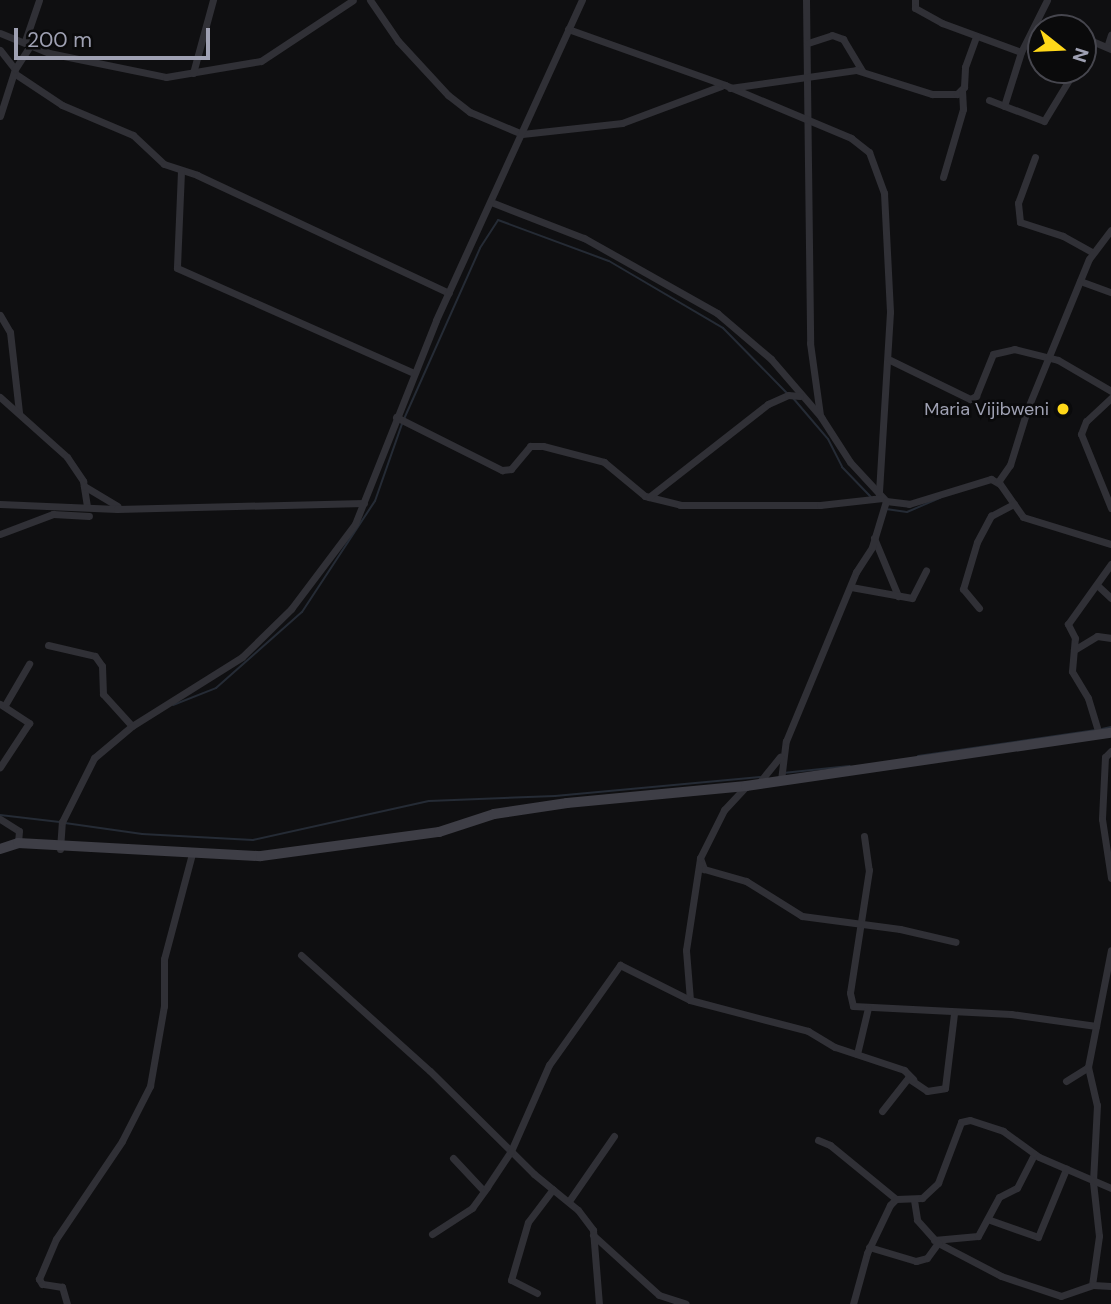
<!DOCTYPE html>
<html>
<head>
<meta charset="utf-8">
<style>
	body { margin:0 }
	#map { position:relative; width:1111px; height:1304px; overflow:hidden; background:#0f0f11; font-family:"DM Sans",sans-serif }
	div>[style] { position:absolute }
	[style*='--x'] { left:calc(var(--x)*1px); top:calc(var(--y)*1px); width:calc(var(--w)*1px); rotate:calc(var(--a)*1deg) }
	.stream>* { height:2px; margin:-1px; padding:0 1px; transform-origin:1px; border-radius:1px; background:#252b35 }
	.street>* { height:7px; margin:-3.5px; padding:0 3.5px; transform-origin:3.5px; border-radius:3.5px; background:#303036 }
	.secondary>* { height:10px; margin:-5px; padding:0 5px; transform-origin:5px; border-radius:5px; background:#3e3e46 }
	.dots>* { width:19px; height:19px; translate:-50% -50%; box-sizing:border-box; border:4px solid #0a0a0b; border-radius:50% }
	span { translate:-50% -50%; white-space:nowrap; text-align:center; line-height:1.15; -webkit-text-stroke:5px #0a0a0b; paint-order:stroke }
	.poi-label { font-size:18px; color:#9fa1b3 }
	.right { translate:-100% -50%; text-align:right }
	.north { position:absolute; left:1027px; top:14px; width:70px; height:70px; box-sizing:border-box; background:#0a0a0b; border:2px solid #46464e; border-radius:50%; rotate:108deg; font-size:19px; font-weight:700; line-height:28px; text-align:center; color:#9fa1b3 }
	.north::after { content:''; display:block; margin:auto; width:24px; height:32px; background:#ffd819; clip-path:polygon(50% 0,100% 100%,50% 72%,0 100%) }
	.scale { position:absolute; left:14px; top:28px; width:196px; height:32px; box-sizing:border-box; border:4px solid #9fa1b3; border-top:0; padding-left:9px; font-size:21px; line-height:24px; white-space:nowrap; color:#9fa1b3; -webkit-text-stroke:5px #0a0a0b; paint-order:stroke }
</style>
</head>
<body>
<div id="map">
	<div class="stream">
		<div style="--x:793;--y:398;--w:54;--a:49.5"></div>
		<div style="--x:828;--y:439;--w:31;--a:63"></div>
		<div style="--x:842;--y:467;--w:42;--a:46"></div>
		<div style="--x:404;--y:419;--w:187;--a:-66"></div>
		<div style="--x:480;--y:248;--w:33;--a:-57"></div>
		<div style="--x:498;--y:220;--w:118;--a:20.3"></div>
		<div style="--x:609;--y:261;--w:132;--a:30.4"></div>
		<div style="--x:723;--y:328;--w:90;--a:45.5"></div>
		<div style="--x:886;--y:509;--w:21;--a:8"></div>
		<div style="--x:907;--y:512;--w:36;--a:-23"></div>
		<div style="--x:173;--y:705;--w:46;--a:-21.6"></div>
		<div style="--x:216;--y:688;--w:115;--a:-41.5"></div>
		<div style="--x:302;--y:612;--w:133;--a:-56.7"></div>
		<div style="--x:375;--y:501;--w:82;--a:-70.7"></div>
		<div style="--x:1102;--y:729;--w:9;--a:-13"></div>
		<div style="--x:918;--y:756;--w:180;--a:-8.3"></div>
		<div style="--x:783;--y:773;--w:67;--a:-6"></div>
		<div style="--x:0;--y:815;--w:60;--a:6.7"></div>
		<div style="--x:65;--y:823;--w:78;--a:8.1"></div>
		<div style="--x:142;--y:834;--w:111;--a:3.1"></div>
		<div style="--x:253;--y:840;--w:180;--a:-12.5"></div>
		<div style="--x:429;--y:801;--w:126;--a:-2.3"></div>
		<div style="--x:555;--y:796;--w:206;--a:-5.3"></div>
	</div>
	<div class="street">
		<div style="--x:370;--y:0;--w:50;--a:55.7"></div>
		<div style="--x:398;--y:41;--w:74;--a:47.2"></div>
		<div style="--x:448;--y:95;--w:28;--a:38"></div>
		<div style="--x:470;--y:112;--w:56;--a:22.9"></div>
		<div style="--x:522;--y:134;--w:101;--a:-6.3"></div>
		<div style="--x:622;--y:123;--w:106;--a:-20.5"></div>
		<div style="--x:806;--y:0;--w:343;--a:89.3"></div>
		<div style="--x:810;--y:343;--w:73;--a:82.1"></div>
		<div style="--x:915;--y:0;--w:8;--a:90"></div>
		<div style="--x:915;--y:8;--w:31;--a:29"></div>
		<div style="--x:942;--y:23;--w:84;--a:20.2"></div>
		<div style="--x:568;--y:29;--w:167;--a:19.6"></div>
		<div style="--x:725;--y:85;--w:137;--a:22.8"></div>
		<div style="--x:851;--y:138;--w:23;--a:38"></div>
		<div style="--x:869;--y:152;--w:44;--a:69.9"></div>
		<div style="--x:884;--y:193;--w:119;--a:87.1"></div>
		<div style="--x:890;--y:312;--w:182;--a:93.5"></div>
		<div style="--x:0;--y:33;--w:53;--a:22.2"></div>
		<div style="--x:49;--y:53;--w:119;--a:11.6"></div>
		<div style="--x:166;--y:77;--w:96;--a:-9.6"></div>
		<div style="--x:261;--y:61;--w:110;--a:-33.5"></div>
		<div style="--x:25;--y:41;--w:43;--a:-71.1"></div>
		<div style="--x:808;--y:43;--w:25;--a:-18"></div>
		<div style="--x:832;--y:35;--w:12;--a:20"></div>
		<div style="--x:843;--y:39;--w:37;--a:59"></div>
		<div style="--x:1107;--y:47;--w:13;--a:-72"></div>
		<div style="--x:0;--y:50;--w:24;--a:52"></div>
		<div style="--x:1083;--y:51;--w:13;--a:-48"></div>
		<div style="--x:1092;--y:41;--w:21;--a:23"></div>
		<div style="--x:14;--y:73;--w:58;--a:33.7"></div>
		<div style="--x:62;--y:105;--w:77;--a:22.9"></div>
		<div style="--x:133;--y:135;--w:42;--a:43.1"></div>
		<div style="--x:164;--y:164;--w:35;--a:18"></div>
		<div style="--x:197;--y:175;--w:278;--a:25.1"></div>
		<div style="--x:193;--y:73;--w:76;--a:-74.7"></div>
		<div style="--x:730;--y:88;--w:127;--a:-8.1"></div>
		<div style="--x:856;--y:70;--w:80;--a:17.5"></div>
		<div style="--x:932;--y:94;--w:25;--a:0"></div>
		<div style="--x:957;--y:94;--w:10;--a:-45"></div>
		<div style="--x:964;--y:87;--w:20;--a:-87"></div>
		<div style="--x:965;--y:67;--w:33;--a:-70"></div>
		<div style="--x:989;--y:100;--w:59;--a:20.9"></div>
		<div style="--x:1044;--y:121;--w:60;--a:-58.7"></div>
		<div style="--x:1004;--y:106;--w:57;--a:-72.5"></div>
		<div style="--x:1021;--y:52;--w:58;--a:-63.4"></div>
		<div style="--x:0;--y:116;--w:49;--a:-72.3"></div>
		<div style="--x:15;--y:69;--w:30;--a:-57"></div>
		<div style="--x:1035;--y:157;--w:49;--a:110.3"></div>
		<div style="--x:1018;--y:203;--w:19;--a:84"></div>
		<div style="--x:1020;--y:222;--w:45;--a:18"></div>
		<div style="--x:1063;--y:236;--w:33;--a:29"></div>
		<div style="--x:181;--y:171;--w:97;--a:92.4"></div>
		<div style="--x:177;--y:268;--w:259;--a:23.9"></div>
		<div style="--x:943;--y:177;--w:71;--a:-73.6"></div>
		<div style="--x:963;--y:109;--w:19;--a:-93"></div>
		<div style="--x:491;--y:202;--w:100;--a:21.2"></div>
		<div style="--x:584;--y:238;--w:153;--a:29.4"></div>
		<div style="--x:717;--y:313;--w:71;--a:40.4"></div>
		<div style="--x:771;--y:359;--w:77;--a:49.2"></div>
		<div style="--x:821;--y:417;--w:54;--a:57.2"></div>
		<div style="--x:850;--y:462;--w:53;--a:47.3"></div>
		<div style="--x:886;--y:501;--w:23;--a:7"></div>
		<div style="--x:909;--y:504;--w:86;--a:-17"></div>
		<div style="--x:991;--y:479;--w:10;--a:29"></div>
		<div style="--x:1000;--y:484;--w:40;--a:55.1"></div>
		<div style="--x:1023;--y:517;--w:92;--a:17.1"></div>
		<div style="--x:1080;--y:281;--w:33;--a:20"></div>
		<div style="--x:0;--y:315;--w:20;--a:60"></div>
		<div style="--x:10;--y:332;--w:81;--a:83.6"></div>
		<div style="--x:890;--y:360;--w:89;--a:26"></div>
		<div style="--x:970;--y:399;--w:7;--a:-27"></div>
		<div style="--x:976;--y:396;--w:45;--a:-68"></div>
		<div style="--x:993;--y:354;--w:22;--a:-13"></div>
		<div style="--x:1014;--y:349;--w:45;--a:14"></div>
		<div style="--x:1058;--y:360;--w:61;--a:30.3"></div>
		<div style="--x:0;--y:397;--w:90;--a:41.8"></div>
		<div style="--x:67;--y:457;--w:29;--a:56"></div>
		<div style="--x:83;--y:481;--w:24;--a:81"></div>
		<div style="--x:1111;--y:398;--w:34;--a:137"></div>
		<div style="--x:1086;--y:421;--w:14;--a:111"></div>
		<div style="--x:1081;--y:434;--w:80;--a:67.9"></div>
		<div style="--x:396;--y:417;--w:119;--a:26.6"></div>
		<div style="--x:502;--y:470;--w:9;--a:-6"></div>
		<div style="--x:511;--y:469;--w:30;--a:-50"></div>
		<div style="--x:530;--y:446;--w:13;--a:0"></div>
		<div style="--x:543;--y:446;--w:63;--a:14.7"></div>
		<div style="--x:604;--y:462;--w:53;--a:39.7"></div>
		<div style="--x:645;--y:496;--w:36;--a:14"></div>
		<div style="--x:680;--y:505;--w:140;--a:0"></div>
		<div style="--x:820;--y:505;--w:63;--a:-6.3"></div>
		<div style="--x:998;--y:482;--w:21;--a:-55"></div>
		<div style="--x:1010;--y:465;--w:58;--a:-72.8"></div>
		<div style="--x:1027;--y:410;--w:163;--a:-67.7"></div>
		<div style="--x:1089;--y:259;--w:36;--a:-53"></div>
		<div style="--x:84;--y:486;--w:39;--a:31"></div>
		<div style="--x:649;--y:497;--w:151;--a:-38"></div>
		<div style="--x:768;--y:404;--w:22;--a:-24"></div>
		<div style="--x:788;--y:395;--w:12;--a:5"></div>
		<div style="--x:0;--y:504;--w:117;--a:2.4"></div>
		<div style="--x:117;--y:509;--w:247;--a:-1.4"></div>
		<div style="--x:0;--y:534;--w:57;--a:-20.7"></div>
		<div style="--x:53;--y:514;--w:36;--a:3"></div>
		<div style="--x:874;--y:538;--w:63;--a:67.5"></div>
		<div style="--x:1097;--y:585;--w:19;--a:43"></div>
		<div style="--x:851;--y:587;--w:62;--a:10.2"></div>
		<div style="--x:912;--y:598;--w:31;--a:-63"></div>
		<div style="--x:979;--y:608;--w:25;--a:-130"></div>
		<div style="--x:963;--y:589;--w:49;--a:-73.4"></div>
		<div style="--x:977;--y:542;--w:30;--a:-62"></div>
		<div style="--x:991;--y:516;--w:26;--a:-28"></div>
		<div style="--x:48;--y:645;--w:48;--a:13.2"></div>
		<div style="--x:95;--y:656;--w:12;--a:55"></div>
		<div style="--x:102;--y:666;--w:28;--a:88"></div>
		<div style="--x:103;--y:694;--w:43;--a:47.8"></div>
		<div style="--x:1074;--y:650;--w:27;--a:-31"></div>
		<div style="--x:1097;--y:636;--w:14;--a:8"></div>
		<div style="--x:0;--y:704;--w:35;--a:33"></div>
		<div style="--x:29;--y:723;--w:53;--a:123.4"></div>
		<div style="--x:5;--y:705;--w:48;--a:-59.7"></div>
		<div style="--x:1099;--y:734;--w:38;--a:-107"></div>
		<div style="--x:1088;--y:698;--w:31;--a:-121"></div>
		<div style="--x:1072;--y:671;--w:33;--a:-85"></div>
		<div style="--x:1075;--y:638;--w:16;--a:-117"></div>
		<div style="--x:1068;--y:624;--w:74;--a:-54.4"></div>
		<div style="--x:1111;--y:751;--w:8;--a:135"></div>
		<div style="--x:1105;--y:757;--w:62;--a:92.8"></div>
		<div style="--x:1102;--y:819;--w:60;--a:81.3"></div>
		<div style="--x:781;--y:780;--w:39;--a:-83"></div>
		<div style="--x:786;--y:741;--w:183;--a:-67.5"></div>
		<div style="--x:856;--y:572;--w:30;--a:-57"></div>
		<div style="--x:872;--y:547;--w:48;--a:-73.1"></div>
		<div style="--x:758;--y:784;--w:35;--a:-51"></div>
		<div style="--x:0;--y:819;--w:22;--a:32"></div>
		<div style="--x:19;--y:831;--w:12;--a:95"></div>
		<div style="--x:864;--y:836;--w:34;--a:82"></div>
		<div style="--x:869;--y:870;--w:124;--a:98.8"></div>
		<div style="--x:850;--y:993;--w:13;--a:77"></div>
		<div style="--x:853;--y:1006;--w:158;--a:2.9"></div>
		<div style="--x:1011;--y:1014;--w:86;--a:8"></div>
		<div style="--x:60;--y:849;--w:27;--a:-86"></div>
		<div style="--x:62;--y:822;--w:72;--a:-63.4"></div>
		<div style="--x:94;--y:758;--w:50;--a:-40.1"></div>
		<div style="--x:132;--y:726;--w:130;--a:-32.1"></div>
		<div style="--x:242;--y:657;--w:69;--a:-44.4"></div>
		<div style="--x:291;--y:609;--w:106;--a:-53"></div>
		<div style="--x:355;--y:524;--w:219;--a:-68.3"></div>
		<div style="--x:436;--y:320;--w:352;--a:-65.5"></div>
		<div style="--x:700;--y:858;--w:12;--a:70"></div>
		<div style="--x:704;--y:869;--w:44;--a:15.9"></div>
		<div style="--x:746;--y:881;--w:66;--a:32"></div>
		<div style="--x:802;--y:916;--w:99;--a:7.6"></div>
		<div style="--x:900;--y:929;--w:57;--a:13.1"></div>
		<div style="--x:301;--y:955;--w:173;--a:42"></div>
		<div style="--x:430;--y:1071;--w:146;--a:44.7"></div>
		<div style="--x:534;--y:1174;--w:57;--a:39.3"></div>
		<div style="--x:578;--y:1210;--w:25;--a:53"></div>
		<div style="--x:593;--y:1230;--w:74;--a:85.4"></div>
		<div style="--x:690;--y:1000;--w:50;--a:-94.6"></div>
		<div style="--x:686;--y:950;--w:93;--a:-81.3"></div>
		<div style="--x:700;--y:858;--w:54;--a:-63.4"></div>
		<div style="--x:724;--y:810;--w:33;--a:-47"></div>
		<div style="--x:857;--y:1054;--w:47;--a:-76.6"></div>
		<div style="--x:1088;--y:1067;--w:39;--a:77"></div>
		<div style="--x:1097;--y:1105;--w:77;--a:93"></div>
		<div style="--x:1093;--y:1182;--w:54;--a:83.7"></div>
		<div style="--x:1099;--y:1236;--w:49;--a:98.1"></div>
		<div style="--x:1066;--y:1081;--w:26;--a:-32"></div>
		<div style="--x:1088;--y:1067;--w:119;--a:-78.9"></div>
		<div style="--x:882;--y:1111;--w:42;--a:-51.8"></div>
		<div style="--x:908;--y:1078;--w:23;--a:34"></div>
		<div style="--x:927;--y:1091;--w:18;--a:-9"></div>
		<div style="--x:945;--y:1088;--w:75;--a:-83.1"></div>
		<div style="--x:818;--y:1140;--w:13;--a:23"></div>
		<div style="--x:830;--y:1145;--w:85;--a:39.3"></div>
		<div style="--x:453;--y:1158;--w:45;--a:46.8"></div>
		<div style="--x:914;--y:1200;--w:20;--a:81"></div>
		<div style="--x:917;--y:1220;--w:31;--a:48"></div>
		<div style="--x:938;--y:1243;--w:71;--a:27.6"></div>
		<div style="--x:1001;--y:1276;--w:63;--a:18.4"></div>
		<div style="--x:1061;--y:1296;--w:34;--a:-19"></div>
		<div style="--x:1093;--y:1285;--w:18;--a:3"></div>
		<div style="--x:569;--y:1201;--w:79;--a:-55.3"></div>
		<div style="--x:990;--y:1220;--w:51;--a:19.5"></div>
		<div style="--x:1038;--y:1237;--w:74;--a:-67.6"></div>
		<div style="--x:432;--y:1234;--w:48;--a:-33"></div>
		<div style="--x:472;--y:1208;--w:26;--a:-54"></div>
		<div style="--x:487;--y:1187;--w:43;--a:-56.3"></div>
		<div style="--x:511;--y:1151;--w:94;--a:-66.2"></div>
		<div style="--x:549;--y:1065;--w:123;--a:-54.6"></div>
		<div style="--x:620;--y:965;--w:78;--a:26.6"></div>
		<div style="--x:690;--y:1000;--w:122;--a:14.7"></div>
		<div style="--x:808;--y:1031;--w:31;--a:31"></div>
		<div style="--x:835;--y:1047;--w:73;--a:18.4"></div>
		<div style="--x:904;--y:1070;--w:13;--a:45"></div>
		<div style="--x:593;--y:1235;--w:89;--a:42.3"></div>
		<div style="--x:659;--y:1295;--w:28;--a:18"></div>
		<div style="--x:934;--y:1240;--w:44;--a:-5.2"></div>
		<div style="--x:978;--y:1236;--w:44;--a:-61.7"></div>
		<div style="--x:999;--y:1197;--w:20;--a:-27"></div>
		<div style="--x:1017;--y:1188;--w:38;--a:-63"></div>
		<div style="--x:869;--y:1247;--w:49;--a:16.6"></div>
		<div style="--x:916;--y:1261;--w:11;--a:-15"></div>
		<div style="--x:927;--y:1258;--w:19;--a:-54"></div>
		<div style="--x:537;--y:1293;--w:29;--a:-153"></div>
		<div style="--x:511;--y:1280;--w:60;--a:-73.7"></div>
		<div style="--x:528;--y:1222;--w:41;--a:-52.9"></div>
		<div style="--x:67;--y:1304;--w:18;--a:-106"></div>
		<div style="--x:62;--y:1287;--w:20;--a:-171"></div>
		<div style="--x:42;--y:1284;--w:6;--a:-121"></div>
		<div style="--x:39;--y:1279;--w:43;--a:-67"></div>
		<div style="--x:56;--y:1239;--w:118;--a:-56"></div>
		<div style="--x:122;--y:1141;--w:62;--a:-63"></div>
		<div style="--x:150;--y:1086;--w:81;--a:-80.1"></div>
		<div style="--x:164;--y:1006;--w:47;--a:-90"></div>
		<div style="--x:164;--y:959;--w:109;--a:-75.1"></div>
		<div style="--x:853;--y:1304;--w:53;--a:-74.6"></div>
		<div style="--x:867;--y:1253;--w:53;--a:-64.4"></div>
		<div style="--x:890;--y:1205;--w:8;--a:-45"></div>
		<div style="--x:896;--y:1199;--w:26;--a:-2"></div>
		<div style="--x:922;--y:1198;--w:22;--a:-43"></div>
		<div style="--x:938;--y:1183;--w:65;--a:-69.3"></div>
		<div style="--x:961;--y:1122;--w:9;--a:-13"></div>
		<div style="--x:970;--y:1120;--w:35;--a:18"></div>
		<div style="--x:1003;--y:1131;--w:44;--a:35.8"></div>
		<div style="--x:1039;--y:1157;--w:78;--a:23.3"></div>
	</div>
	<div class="secondary">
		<div style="--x:0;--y:849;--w:19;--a:-18"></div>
		<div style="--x:18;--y:843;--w:243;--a:3.1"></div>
		<div style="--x:261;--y:856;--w:180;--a:-7.7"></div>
		<div style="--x:439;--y:832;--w:58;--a:-18.1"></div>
		<div style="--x:494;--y:814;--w:74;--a:-8.6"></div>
		<div style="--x:567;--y:803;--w:180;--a:-5.4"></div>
		<div style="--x:746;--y:786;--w:369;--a:-8.3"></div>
	</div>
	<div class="dots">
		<div style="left:1063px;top:409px;background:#ffd819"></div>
	</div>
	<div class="poi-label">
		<span class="right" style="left:1049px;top:409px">Maria Vijibweni</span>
	</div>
	<div class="north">N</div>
	<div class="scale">200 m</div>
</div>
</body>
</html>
